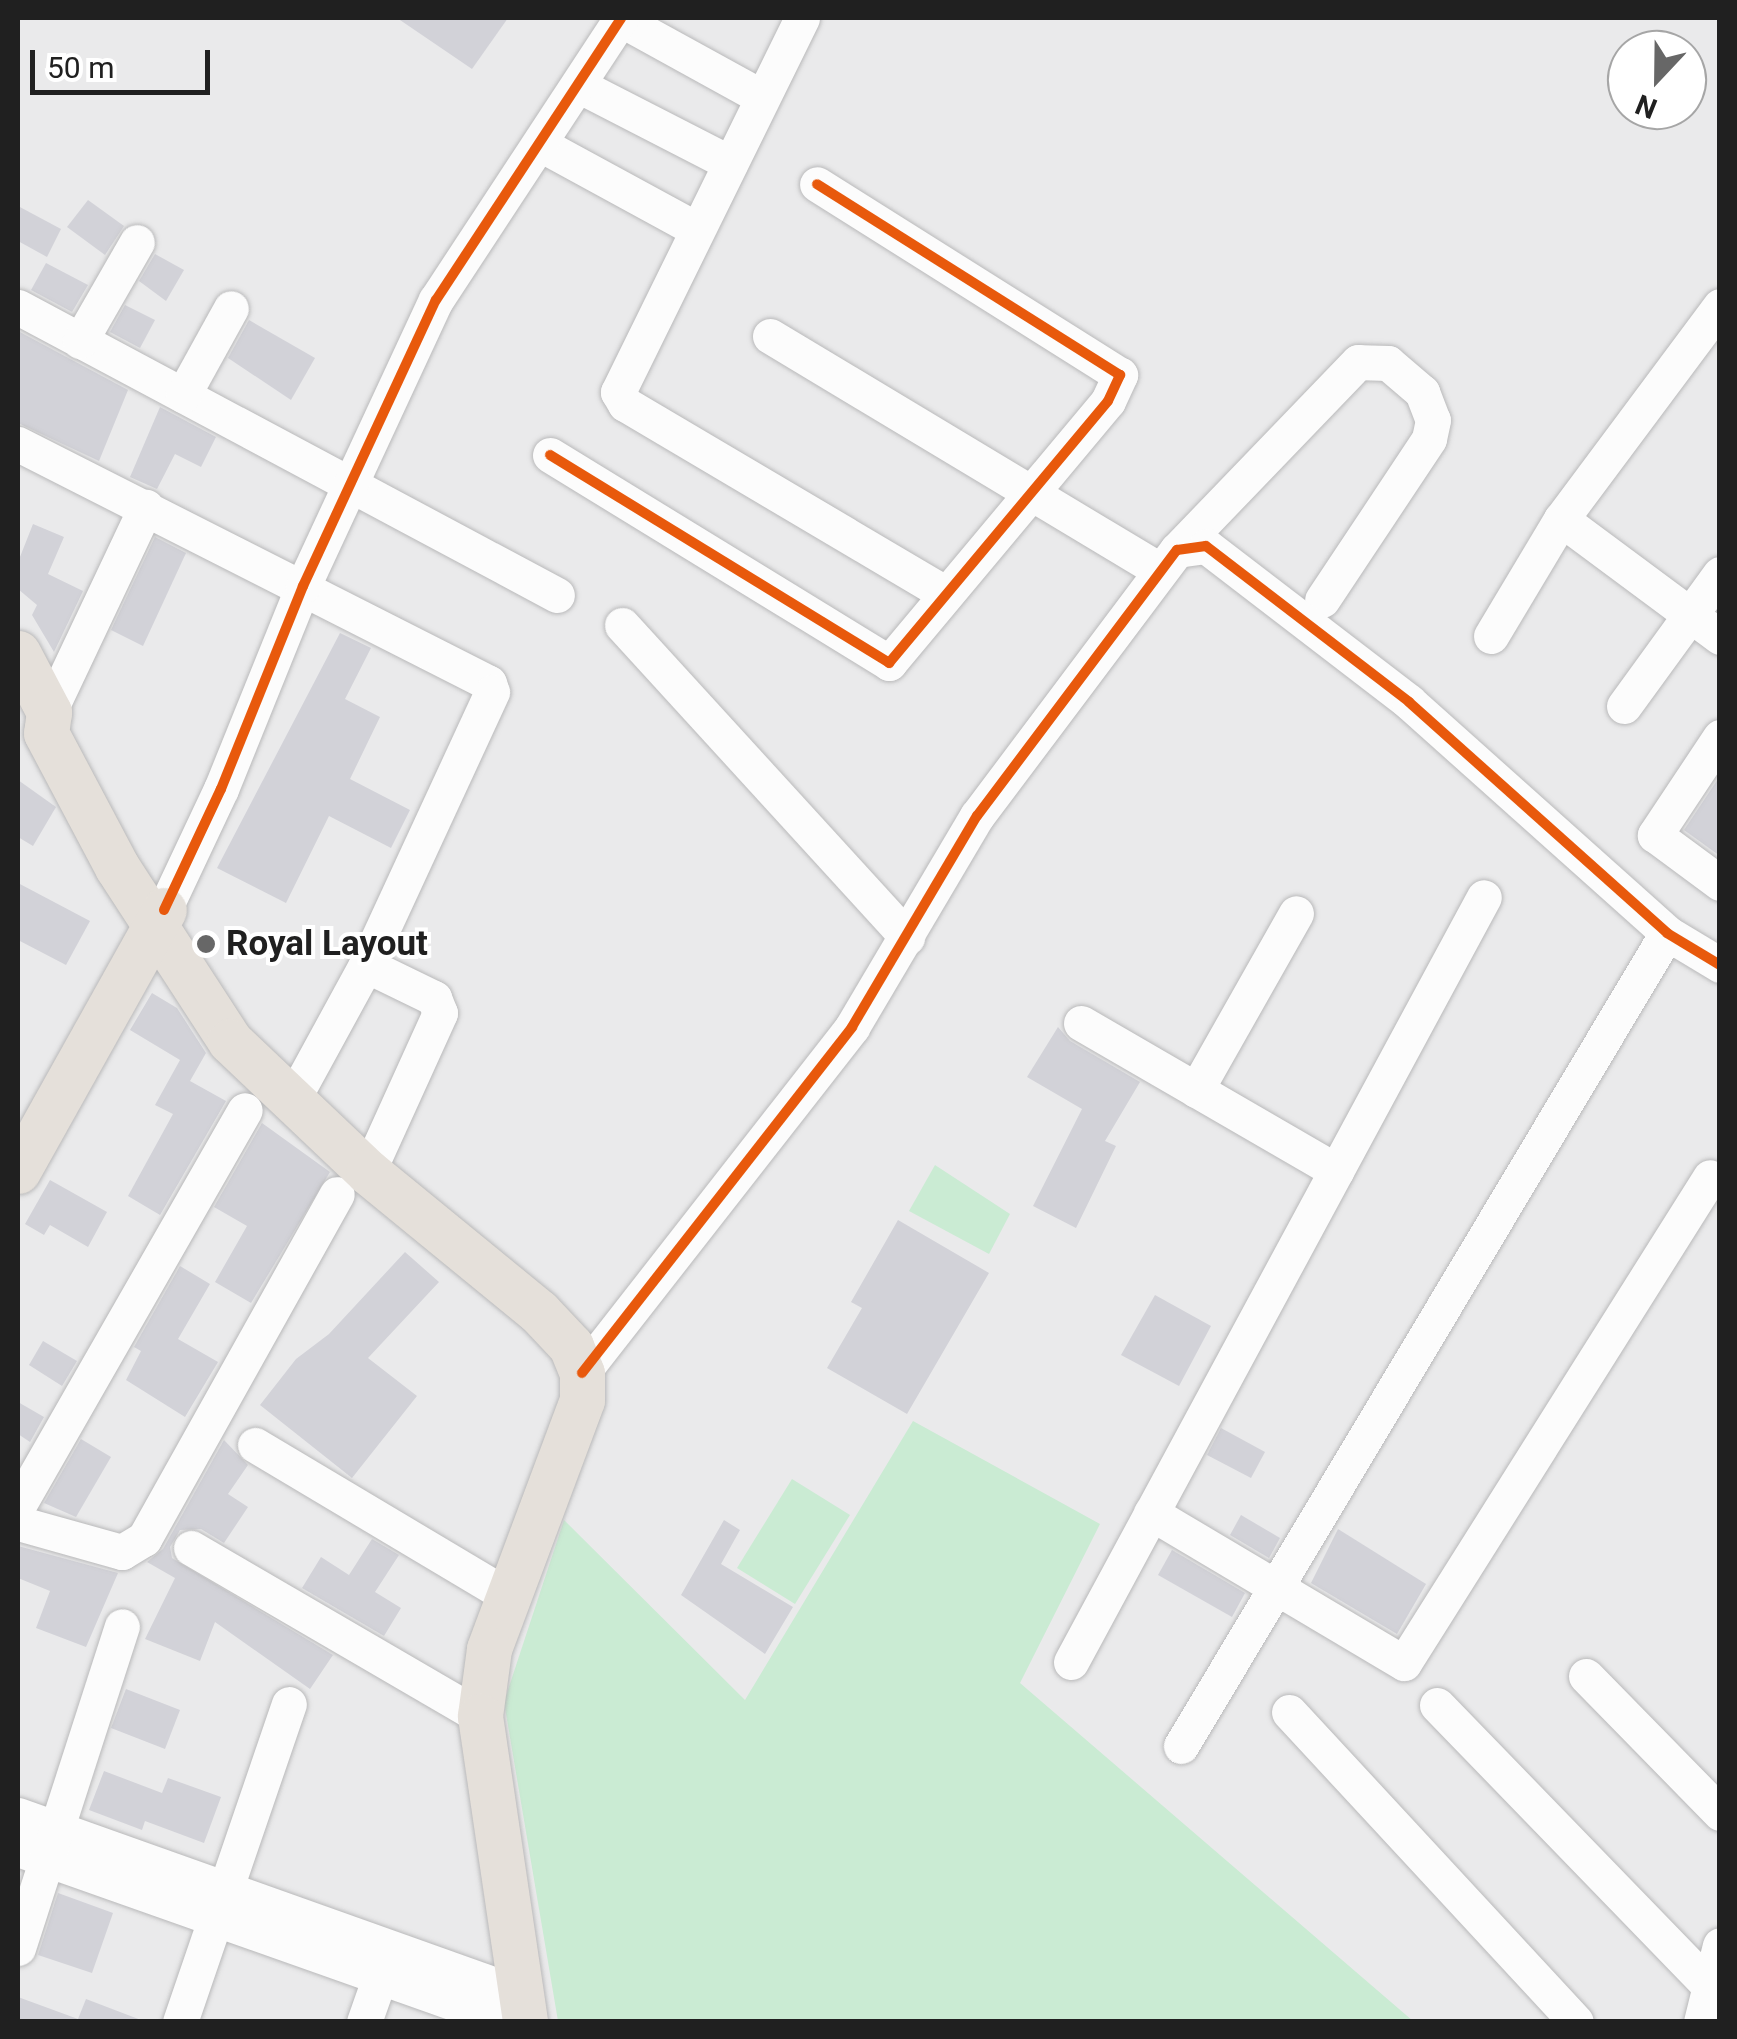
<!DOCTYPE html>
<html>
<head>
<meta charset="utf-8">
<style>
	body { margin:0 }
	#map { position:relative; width:1737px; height:2039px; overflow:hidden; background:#eaeaeb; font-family:Roboto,sans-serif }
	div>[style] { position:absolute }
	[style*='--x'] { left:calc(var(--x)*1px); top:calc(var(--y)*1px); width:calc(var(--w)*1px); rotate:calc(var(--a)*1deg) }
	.green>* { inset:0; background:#caebd3 }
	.building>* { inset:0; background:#d2d2d8 }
	.roads { filter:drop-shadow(0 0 2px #b9b9ba) drop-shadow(0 0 2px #b9b9ba) }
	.minor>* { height:35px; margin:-17.5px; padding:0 17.5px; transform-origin:17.5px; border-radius:17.5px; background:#fcfcfc }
	.major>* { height:45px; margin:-22.5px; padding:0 22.5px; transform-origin:22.5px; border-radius:22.5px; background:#e5e0da }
	.cycleway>* { height:10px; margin:-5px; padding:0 5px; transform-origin:5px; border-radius:5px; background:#e8590c }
	.dots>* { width:28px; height:28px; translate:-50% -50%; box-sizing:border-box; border:5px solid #fff; border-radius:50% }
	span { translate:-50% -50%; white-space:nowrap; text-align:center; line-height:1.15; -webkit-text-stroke:8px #fff; paint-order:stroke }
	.poi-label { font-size:35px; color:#202020; font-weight:700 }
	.left { translate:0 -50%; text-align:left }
	.frame { position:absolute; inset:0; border:20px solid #202020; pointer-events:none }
	.north { position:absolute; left:1607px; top:30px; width:100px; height:100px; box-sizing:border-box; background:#fff; border:2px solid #a6a6a6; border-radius:50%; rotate:202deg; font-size:28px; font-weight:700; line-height:40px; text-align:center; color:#202020 }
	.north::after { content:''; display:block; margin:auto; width:35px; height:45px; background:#676767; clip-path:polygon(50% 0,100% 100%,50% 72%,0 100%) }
	.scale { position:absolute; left:30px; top:50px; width:180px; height:45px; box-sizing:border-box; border:5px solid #202020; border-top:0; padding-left:12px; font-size:30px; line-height:35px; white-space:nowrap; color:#202020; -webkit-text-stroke:8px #fff; paint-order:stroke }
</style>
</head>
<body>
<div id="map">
	<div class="green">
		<div style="clip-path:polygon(935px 1165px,1010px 1214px,989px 1254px,909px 1211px)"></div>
		<div style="clip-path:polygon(913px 1421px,1100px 1524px,1020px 1683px,1413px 2021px,558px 2021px,504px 1702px,564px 1520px,745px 1700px)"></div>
		<div style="clip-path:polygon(792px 1479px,850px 1515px,795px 1604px,737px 1568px)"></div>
	</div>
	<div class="building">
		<div style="clip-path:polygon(397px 18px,508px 18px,472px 69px)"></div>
		<div style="clip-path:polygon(88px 200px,124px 226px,105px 255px,67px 227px)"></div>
		<div style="clip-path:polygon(18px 206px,61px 229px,47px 257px,18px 241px)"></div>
		<div style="clip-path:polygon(155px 254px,184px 270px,166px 301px,139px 281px)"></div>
		<div style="clip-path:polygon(46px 263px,88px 285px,72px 312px,31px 290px)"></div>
		<div style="clip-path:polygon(125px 305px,155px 320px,140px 348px,110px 332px)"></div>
		<div style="clip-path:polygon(249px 320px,315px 358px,291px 400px,228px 358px)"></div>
		<div style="clip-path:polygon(18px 331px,128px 390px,99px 461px,18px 423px)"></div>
		<div style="clip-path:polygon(160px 407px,216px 437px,201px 467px,175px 454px,157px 489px,130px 477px)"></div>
		<div style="clip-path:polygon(33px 524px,64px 537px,48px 574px,83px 591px,54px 652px,32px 615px,37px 605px,18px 589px,18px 562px)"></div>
		<div style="clip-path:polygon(155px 537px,186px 553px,143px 646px,111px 630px)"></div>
		<div style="clip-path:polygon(340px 633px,371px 648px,345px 699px,380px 717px,350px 779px,410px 810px,391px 848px,329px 816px,286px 903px,217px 868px)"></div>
		<div style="clip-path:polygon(1720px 776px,1720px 856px,1684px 830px)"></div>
		<div style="clip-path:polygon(18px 780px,56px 807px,33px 846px,18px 837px)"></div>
		<div style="clip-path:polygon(18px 883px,90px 921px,66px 965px,18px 940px)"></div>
		<div style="clip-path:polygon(152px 993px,177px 1008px,206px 1053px,190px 1081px,226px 1101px,160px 1215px,128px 1196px,173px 1114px,155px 1105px,180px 1060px,130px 1030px)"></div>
		<div style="clip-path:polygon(1058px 1027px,1070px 1041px,1140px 1082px,1105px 1141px,1116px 1146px,1076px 1228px,1033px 1206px,1082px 1109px,1027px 1077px)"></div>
		<div style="clip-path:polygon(262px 1123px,330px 1172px,251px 1303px,215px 1282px,247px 1226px,214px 1207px)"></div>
		<div style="clip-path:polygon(50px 1180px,107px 1212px,88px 1247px,50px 1225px,44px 1235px,25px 1224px)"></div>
		<div style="clip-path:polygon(898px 1220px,989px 1273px,907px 1414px,827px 1368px,862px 1308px,851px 1302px)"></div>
		<div style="clip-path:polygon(405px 1252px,439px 1282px,368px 1358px,417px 1396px,352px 1478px,260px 1405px,296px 1359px,329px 1334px)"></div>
		<div style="clip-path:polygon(180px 1266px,210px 1284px,178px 1339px,218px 1362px,185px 1417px,126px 1380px,141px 1351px,134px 1347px)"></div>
		<div style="clip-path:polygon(1155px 1295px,1211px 1326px,1179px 1386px,1121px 1355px)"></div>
		<div style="clip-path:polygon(43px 1341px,77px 1361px,62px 1386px,29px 1365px)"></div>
		<div style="clip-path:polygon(18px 1402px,44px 1417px,30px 1442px,18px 1434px)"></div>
		<div style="clip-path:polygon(1221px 1428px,1265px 1452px,1251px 1478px,1207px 1455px)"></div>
		<div style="clip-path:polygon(81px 1439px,111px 1457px,76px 1517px,44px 1503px)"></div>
		<div style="clip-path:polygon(224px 1440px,248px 1465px,228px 1494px,248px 1507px,224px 1543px,201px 1529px,180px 1530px,170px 1547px,172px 1558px,333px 1655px,310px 1689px,215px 1622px,200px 1661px,145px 1639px,175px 1578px,147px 1562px,163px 1549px)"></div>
		<div style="clip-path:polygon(1241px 1515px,1280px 1538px,1269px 1558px,1230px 1535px)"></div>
		<div style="clip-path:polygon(724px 1520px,740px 1530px,721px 1564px,793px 1607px,765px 1654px,681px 1595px)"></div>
		<div style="clip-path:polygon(1338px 1529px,1426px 1584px,1397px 1634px,1311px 1583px)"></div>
		<div style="clip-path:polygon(372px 1539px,399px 1555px,375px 1592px,401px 1608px,384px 1636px,302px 1588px,321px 1557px,349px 1575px)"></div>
		<div style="clip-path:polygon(18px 1546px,118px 1573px,86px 1647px,36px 1628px,50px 1591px,18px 1578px)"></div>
		<div style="clip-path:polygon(1172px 1550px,1245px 1593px,1232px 1617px,1158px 1575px)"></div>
		<div style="clip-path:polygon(126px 1689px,180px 1710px,165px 1749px,111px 1728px)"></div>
		<div style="clip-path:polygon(104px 1771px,162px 1793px,168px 1778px,221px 1797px,204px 1843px,145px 1821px,142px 1830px,89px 1810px)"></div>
		<div style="clip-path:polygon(58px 1893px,113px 1913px,92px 1973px,38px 1955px)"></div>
		<div style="clip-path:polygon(18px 1997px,78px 2019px,86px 1999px,141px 2020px,18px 2022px)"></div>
	</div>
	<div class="roads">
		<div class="minor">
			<div style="--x:802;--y:18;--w:417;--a:116.2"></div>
			<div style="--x:618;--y:392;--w:14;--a:60"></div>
			<div style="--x:625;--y:404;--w:373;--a:30.6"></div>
			<div style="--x:620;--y:19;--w:162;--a:28.8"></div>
			<div style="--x:578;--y:85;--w:171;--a:27.2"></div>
			<div style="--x:540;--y:144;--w:178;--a:28.6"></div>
			<div style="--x:1720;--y:306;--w:266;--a:126.7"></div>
			<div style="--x:1561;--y:519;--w:198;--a:36.6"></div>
			<div style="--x:18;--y:307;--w:611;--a:28.12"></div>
			<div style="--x:770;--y:336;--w:453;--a:31"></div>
			<div style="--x:80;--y:341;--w:114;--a:-60.1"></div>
			<div style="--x:183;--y:395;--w:99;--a:-61.1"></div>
			<div style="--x:18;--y:444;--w:528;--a:26.9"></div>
			<div style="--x:489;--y:683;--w:9;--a:72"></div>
			<div style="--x:492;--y:692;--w:301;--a:114.8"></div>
			<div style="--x:366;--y:965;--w:150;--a:118.6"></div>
			<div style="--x:550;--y:455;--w:398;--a:31.5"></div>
			<div style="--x:889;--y:663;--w:341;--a:-50.1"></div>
			<div style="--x:1108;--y:401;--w:29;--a:-65"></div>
			<div style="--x:1120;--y:375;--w:358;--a:-147.8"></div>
			<div style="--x:1177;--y:550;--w:261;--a:-46.1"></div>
			<div style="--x:1358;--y:362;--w:30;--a:2"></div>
			<div style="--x:1388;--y:363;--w:45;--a:40.5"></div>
			<div style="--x:1422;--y:392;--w:30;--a:69"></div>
			<div style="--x:1433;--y:420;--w:19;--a:102"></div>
			<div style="--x:1429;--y:439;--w:193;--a:123.6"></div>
			<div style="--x:622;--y:625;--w:423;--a:47.6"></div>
			<div style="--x:1491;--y:636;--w:136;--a:-59.1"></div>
			<div style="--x:1624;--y:706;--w:163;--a:-54"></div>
			<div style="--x:49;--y:712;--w:227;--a:-64.7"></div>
			<div style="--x:1720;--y:737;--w:118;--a:123.6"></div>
			<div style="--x:1655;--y:835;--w:81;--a:36.4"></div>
			<div style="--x:164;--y:910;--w:134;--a:-64.8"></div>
			<div style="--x:221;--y:789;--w:219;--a:-68"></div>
			<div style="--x:303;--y:586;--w:315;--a:-65.1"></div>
			<div style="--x:436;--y:300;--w:337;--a:-56.7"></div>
			<div style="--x:366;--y:965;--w:76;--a:25.9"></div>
			<div style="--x:434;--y:998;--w:16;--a:68"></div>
			<div style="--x:440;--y:1013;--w:175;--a:114.4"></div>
			<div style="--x:1081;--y:1023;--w:295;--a:30.1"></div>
			<div style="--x:1196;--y:1090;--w:203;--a:-60.5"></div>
			<div style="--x:582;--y:1373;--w:439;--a:-52"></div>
			<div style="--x:852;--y:1027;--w:245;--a:-59.4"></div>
			<div style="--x:977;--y:816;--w:333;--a:-53.1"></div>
			<div style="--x:1177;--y:550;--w:29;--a:-8"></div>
			<div style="--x:1206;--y:546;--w:256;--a:37.5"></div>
			<div style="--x:1409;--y:702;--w:346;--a:41.8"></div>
			<div style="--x:1667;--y:933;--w:62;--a:31.1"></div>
			<div style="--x:255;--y:1445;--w:293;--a:30.8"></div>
			<div style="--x:18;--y:1506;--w:456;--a:-60.2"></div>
			<div style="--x:1151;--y:1513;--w:294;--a:30.7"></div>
			<div style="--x:1404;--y:1663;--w:574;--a:-57.8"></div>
			<div style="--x:18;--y:1523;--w:108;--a:15.6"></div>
			<div style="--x:122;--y:1552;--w:26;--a:-31"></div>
			<div style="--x:144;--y:1539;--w:395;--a:-60.8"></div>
			<div style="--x:191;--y:1548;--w:334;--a:30.2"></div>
			<div style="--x:1071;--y:1662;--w:869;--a:-61.64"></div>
			<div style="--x:1586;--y:1676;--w:192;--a:45.6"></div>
			<div style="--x:1437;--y:1705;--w:391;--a:45.9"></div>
			<div style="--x:1289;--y:1712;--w:422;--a:47.2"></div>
			<div style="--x:1181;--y:1746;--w:947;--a:-59.13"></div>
			<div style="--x:18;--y:1815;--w:534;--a:19.59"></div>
			<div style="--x:18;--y:1849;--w:520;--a:19.45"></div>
			<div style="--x:18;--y:1948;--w:338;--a:-72.1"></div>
			<div style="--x:180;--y:2022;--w:336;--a:-71.1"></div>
			<div style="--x:364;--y:2022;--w:72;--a:-70.6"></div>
			<div style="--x:1701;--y:2022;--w:79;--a:-76.1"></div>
		</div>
		<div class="major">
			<div style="--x:18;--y:653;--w:67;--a:62.3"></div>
			<div style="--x:49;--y:712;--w:21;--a:98"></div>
			<div style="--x:46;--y:733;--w:152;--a:62.1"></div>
			<div style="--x:117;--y:867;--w:207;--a:57"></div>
			<div style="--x:230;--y:1041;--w:190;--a:43.5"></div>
			<div style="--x:368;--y:1172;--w:221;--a:39.3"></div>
			<div style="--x:539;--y:1312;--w:47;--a:46.7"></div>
			<div style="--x:571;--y:1346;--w:29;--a:68"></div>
			<div style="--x:582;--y:1373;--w:27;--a:90"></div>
			<div style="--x:582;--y:1400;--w:266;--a:110.5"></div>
			<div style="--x:489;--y:1649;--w:68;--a:97.7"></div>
			<div style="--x:480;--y:1716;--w:309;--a:81.6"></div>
			<div style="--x:18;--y:1171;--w:299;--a:-60.8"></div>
		</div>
	</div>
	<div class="cycleway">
		<div style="--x:550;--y:455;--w:398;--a:31.5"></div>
		<div style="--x:889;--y:663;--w:341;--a:-50.1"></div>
		<div style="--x:1108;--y:401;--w:29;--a:-65"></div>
		<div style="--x:1120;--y:375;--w:358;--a:-147.8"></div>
		<div style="--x:164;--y:910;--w:134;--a:-64.8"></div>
		<div style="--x:221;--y:789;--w:219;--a:-68"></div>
		<div style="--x:303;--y:586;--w:315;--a:-65.1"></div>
		<div style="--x:436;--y:300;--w:337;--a:-56.7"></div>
		<div style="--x:582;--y:1373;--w:439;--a:-52"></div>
		<div style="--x:852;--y:1027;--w:245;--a:-59.4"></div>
		<div style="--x:977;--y:816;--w:333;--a:-53.1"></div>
		<div style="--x:1177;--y:550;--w:29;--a:-8"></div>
		<div style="--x:1206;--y:546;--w:256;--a:37.5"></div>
		<div style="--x:1409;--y:702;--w:346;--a:41.8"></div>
		<div style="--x:1667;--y:933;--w:62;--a:31.1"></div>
	</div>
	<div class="dots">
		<div style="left:206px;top:944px;background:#676767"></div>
	</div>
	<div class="poi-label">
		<span class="left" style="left:226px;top:944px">Royal Layout</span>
	</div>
	<div class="frame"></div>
	<div class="north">N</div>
	<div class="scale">50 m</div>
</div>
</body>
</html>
